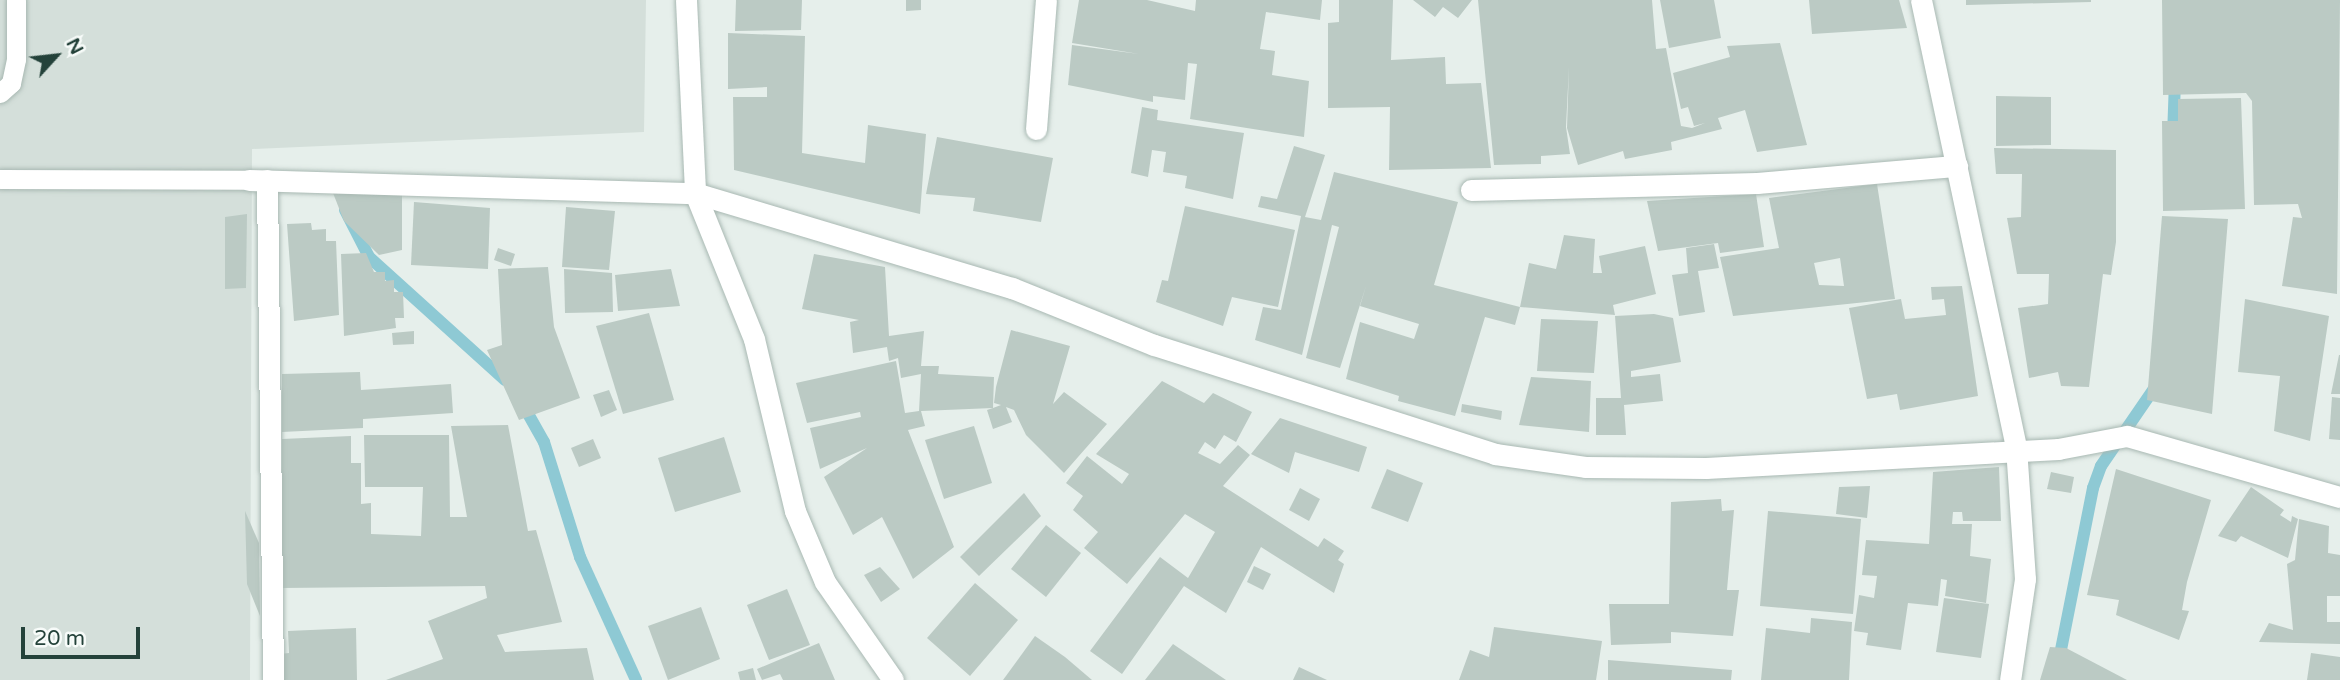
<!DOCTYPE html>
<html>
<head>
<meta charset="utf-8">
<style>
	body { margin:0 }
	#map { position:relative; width:2340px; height:680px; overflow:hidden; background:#e6efeb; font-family:"Varela Round",sans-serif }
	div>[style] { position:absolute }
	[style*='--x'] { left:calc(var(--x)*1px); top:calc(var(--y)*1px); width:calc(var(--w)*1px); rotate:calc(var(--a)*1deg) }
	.built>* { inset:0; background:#d4dfda }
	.stream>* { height:12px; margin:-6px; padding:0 6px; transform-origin:6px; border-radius:6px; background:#8ec9d4 }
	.building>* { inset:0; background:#bbcac4 }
	.roads { filter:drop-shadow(0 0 2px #a8b8b2) drop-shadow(0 0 2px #a8b8b2) }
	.service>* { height:19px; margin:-9.5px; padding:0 9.5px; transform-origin:9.5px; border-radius:9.5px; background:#fff }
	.minor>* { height:21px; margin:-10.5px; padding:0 10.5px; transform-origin:10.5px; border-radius:10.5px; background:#fff }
	.tertiary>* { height:21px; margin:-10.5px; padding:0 10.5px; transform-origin:10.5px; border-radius:10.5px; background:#fff }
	span { translate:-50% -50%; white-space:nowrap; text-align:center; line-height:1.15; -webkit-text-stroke:6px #f7fbf9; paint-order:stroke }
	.north { position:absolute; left:21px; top:21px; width:70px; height:70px; -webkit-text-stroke:5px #f7fbf9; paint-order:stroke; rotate:63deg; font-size:19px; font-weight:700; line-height:28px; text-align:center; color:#24423a }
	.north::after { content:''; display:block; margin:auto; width:24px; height:32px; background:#24423a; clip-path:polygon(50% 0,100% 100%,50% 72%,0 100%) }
	.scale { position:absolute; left:21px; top:627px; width:119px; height:32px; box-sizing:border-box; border:4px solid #24423a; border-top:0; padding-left:9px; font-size:21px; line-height:24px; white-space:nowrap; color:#24423a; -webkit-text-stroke:5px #f7fbf9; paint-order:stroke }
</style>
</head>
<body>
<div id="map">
	<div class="built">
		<div style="clip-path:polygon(0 0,646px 0,644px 132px,252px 149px,250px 680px,0 680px)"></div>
	</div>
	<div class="stream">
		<div style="--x:2173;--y:136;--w:55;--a:-87.9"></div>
		<div style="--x:345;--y:210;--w:53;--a:62.9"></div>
		<div style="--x:369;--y:257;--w:183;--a:42.1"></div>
		<div style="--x:522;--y:403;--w:45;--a:60.6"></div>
		<div style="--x:544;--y:442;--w:121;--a:72.6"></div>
		<div style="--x:580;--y:557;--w:135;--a:65.5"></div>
		<div style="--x:2055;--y:680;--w:196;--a:-78.8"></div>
		<div style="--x:2093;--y:488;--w:23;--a:-70"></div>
		<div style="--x:2101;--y:466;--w:96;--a:-55.6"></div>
	</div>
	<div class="building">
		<div style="clip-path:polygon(736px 0,802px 0,801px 30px,735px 31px)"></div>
		<div style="clip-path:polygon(906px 0,921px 0,921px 10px,906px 11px)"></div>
		<div style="clip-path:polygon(1079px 0,1147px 0,1195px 11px,1196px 0,1322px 0,1320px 20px,1266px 12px,1260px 49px,1275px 51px,1272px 75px,1309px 81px,1304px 137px,1190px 119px,1197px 64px,1188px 63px,1185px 100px,1153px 96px,1153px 102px,1068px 85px,1072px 45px,1139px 54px,1072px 43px)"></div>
		<div style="clip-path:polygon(1339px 0,1393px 0,1391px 60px,1445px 57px,1446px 84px,1481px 83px,1491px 168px,1389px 170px,1390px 107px,1328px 108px,1328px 23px,1339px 22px)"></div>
		<div style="clip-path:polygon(1413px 0,1472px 0,1458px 18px,1443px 7px,1435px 17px)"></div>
		<div style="clip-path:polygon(1478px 0,1652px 0,1656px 49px,1666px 48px,1681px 126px,1692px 128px,1705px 123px,1694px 126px,1688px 107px,1681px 109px,1673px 73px,1730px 57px,1727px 46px,1780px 43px,1807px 145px,1757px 152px,1745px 110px,1718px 118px,1722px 129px,1671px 142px,1672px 150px,1625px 159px,1623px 151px,1578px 165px,1567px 128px,1569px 67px,1566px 127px,1570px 154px,1541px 156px,1541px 164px,1494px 165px)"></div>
		<div style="clip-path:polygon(1660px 0,1714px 0,1721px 38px,1669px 48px)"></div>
		<div style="clip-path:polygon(1809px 0,1899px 0,1907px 28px,1812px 34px)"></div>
		<div style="clip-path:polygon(1966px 0,2091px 0,2091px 2px,1966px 5px)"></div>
		<div style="clip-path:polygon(2162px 0,2340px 0,2337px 294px,2282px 286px,2293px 217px,2302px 218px,2298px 204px,2254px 205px,2252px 101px,2246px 93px,2163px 95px)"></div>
		<div style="clip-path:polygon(728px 33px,805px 36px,802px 153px,865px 163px,868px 125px,926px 134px,920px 214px,734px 170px,733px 97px,767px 97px,767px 87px,728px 89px)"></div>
		<div style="clip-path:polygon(1996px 96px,2051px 97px,2051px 145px,1996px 146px)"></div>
		<div style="clip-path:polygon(2241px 98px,2245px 209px,2163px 211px,2162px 121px,2178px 121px,2178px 99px)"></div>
		<div style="clip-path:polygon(1142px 107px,1158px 110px,1157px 120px,1244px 133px,1233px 199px,1185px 188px,1187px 176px,1163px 172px,1166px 152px,1152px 150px,1148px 177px,1131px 173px)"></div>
		<div style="clip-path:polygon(937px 137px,1053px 158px,1041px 222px,973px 211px,975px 198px,926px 194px)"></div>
		<div style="clip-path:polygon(1294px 146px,1325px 155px,1305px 217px,1321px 220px,1334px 172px,1458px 202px,1434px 285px,1520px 307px,1529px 263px,1556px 269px,1564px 235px,1595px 239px,1593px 273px,1602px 273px,1599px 256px,1645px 246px,1656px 294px,1613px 305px,1615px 315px,1520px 307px,1515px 325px,1485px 317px,1455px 416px,1398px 401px,1399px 396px,1346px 379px,1360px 322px,1414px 339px,1419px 324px,1360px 306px,1366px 286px,1340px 368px,1306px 358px,1339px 227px,1332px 225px,1302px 355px,1255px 340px,1263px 307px,1281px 310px,1301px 216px,1258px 207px,1261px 196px,1277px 199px)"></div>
		<div style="clip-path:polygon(1994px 148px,2116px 150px,2116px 242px,2111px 275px,2103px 274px,2089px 387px,2061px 386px,2058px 372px,2029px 378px,2018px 308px,2048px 304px,2049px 274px,2017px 274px,2007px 218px,2021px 217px,2022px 174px,1996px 174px)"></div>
		<div style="clip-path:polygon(evenodd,1877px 184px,1895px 299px,1733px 316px,1720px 257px,1779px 248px,1769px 198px,1877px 184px,1840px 258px,1844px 286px,1819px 285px,1814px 263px,1840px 258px)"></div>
		<div style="clip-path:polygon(402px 185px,402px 250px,379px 255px,344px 221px,333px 193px)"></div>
		<div style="clip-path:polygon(1756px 194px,1764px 247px,1720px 253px,1718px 243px,1658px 251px,1647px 201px)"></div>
		<div style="clip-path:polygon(414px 202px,490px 208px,488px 269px,411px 265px)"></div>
		<div style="clip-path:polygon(1185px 206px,1295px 230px,1278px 307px,1232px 297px,1223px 326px,1156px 302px,1162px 280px,1168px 281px)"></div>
		<div style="clip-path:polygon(566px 207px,615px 211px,609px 270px,562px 267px)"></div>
		<div style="clip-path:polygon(247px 214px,246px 288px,225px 289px,225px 217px)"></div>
		<div style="clip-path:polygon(2162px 216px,2228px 219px,2212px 414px,2147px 400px)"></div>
		<div style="clip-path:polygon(311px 223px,312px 230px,326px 229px,326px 241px,336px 241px,339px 315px,294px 321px,287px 224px)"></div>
		<div style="clip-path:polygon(1714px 244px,1719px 268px,1698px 271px,1705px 312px,1679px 316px,1672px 275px,1688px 273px,1686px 248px)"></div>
		<div style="clip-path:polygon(498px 248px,515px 254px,511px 266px,494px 260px)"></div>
		<div style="clip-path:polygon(366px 253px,374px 272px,385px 272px,385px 281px,394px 280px,394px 292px,403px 292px,404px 318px,395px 318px,396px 328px,344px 336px,341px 254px)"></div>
		<div style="clip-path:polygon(814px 254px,885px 267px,889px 336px,924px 331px,921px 366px,939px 366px,938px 374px,994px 377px,993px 408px,1001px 405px,994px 403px,996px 387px,1011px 330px,1070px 346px,1053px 404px,1064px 392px,1107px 424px,1064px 473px,1026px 435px,1014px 410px,1006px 407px,1012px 422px,993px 429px,987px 410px,993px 408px,921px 411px,925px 426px,908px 430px,954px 547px,913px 579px,882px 517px,853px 535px,824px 477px,867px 448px,820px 469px,810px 428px,861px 417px,860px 412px,807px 423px,796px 383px,896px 361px,905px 413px,919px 411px,921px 374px,901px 378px,898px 358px,889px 361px,887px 347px,853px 353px,850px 322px,859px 320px,802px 309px)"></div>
		<div style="clip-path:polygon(548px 267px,554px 327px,580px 398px,519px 420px,487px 350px,502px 345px,498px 269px)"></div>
		<div style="clip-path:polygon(564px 269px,612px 273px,613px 312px,565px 313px)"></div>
		<div style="clip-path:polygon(671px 269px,680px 306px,618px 311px,615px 275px)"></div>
		<div style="clip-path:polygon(1962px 286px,1978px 396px,1900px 410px,1897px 394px,1867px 399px,1849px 308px,1901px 299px,1905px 319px,1946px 315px,1944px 299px,1932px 300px,1931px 287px)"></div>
		<div style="clip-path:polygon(2245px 299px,2329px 316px,2310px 441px,2274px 431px,2280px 376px,2238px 372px)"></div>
		<div style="clip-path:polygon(649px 313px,674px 400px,623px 414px,596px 326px)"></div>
		<div style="clip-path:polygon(1654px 314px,1673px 318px,1681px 362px,1631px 371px,1631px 377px,1660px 374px,1663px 401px,1624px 405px,1626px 435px,1596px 435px,1596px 398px,1621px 398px,1615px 316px)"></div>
		<div style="clip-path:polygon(1541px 319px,1598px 321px,1594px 373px,1537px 371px)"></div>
		<div style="clip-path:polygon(414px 331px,414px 344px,393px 345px,392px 333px)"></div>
		<div style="clip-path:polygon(2339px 355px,2340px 355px,2340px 394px,2331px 394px)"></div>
		<div style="clip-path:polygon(360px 372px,361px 390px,451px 384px,453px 413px,363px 419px,363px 428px,282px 432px,282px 374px)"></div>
		<div style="clip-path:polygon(1531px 377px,1591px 381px,1589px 432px,1519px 425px)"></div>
		<div style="clip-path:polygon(1162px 381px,1204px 403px,1213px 393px,1252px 412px,1236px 442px,1224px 435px,1215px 449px,1205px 442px,1198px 453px,1220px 464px,1238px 445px,1250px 455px,1223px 486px,1318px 547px,1324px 538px,1344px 551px,1338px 560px,1344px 564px,1334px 593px,1261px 547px,1226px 613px,1184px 586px,1122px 674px,1090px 651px,1160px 557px,1188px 578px,1215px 532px,1185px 514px,1127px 584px,1084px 548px,1098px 532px,1073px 510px,1083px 496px,1066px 483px,1087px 456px,1122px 484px,1129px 474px,1096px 454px)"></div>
		<div style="clip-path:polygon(609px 390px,617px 410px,601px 417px,593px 395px)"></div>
		<div style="clip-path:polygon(2332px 397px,2340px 398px,2340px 440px,2329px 439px)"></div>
		<div style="clip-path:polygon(1462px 404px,1502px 411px,1501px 420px,1461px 412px)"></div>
		<div style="clip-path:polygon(1280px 418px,1367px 447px,1359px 472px,1295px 452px,1289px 473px,1251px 454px)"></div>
		<div style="clip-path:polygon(508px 425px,528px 531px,536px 530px,562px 622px,497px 635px,505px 652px,587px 648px,594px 680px,386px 680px,443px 659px,428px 621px,487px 598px,485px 586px,282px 588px,282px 439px,351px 436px,351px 463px,361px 463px,361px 504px,371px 503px,371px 534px,421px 536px,423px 487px,365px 487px,364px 435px,449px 435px,450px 517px,467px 517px,451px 426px)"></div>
		<div style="clip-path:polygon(974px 426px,992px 483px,944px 499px,925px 440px)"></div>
		<div style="clip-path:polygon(724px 437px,741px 492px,675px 512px,658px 458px)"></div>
		<div style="clip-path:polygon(593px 439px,601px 458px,579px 467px,571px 448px)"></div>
		<div style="clip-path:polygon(1999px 467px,2001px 521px,1963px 521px,1962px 512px,1953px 512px,1952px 524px,1972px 524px,1970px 556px,1991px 559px,1986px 603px,1945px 596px,1947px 580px,1941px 579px,1938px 606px,1908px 603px,1901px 650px,1866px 645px,1868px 633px,1854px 631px,1859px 595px,1874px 598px,1877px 576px,1862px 575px,1866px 540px,1929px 544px,1933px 472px)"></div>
		<div style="clip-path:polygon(1387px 469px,1423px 483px,1408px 522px,1371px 508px)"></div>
		<div style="clip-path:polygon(2116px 469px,2211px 500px,2187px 582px,2182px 610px,2189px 611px,2179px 640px,2116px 615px,2119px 600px,2087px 595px)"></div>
		<div style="clip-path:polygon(2051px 472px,2074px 477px,2071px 493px,2047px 489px)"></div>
		<div style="clip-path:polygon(1870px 486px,1867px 518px,1836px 514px,1839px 487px)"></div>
		<div style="clip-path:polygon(2251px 487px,2284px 510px,2280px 515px,2291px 522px,2292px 516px,2298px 519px,2288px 558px,2241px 536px,2236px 542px,2218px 536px)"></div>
		<div style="clip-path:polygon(1300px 488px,1320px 499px,1309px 521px,1289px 510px)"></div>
		<div style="clip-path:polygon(1024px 493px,1041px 516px,979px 576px,960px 557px)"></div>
		<div style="clip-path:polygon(1721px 499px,1722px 511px,1734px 510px,1727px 590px,1739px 590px,1733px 636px,1671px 632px,1671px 643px,1611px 645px,1609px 604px,1669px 604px,1671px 502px)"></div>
		<div style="clip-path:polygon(245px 511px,259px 543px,260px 616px,247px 584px)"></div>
		<div style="clip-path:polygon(1768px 511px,1861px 519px,1853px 614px,1760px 606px)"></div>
		<div style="clip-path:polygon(2299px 519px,2329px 526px,2328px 553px,2340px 555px,2340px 596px,2327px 596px,2327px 622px,2340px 622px,2340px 644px,2259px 642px,2269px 623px,2293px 630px,2287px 564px,2295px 560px)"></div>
		<div style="clip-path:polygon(1046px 525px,1081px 553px,1046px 597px,1011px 569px)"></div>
		<div style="clip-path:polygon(1254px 566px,1271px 574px,1263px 590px,1247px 582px)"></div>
		<div style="clip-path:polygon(880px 567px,900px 589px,881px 602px,864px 575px)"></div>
		<div style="clip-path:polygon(975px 583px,1018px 620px,970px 676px,927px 638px)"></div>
		<div style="clip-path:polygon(787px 589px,810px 645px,769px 660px,747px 605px)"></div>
		<div style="clip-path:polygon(1944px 598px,1989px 604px,1981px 658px,1936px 652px)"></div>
		<div style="clip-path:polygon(701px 607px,720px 659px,668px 680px,648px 626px)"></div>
		<div style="clip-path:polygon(1811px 618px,1852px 622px,1849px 680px,1761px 680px,1766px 628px,1810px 633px)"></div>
		<div style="clip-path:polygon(1494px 627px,1602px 641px,1596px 680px,1459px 680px,1470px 650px,1489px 657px)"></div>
		<div style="clip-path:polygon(356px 628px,357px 680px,282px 680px,280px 654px,289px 653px,288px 631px)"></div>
		<div style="clip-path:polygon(1035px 636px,1065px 657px,1092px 680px,1003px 680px)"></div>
		<div style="clip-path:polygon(819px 643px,835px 680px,783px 680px,780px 674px,762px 680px,757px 669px)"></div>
		<div style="clip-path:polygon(1173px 644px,1226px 680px,1145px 680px)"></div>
		<div style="clip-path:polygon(2050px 647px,2066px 648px,2127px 680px,2040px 680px)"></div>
		<div style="clip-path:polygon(2311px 653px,2340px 657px,2340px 680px,2307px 680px)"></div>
		<div style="clip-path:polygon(1608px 660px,1732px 670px,1731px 680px,1608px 680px)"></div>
		<div style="clip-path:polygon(1299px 667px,1327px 680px,1293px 680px)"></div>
		<div style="clip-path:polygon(753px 668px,756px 680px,740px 680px,738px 672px)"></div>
	</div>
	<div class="roads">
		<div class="service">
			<div style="--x:0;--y:93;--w:15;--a:-42"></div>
			<div style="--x:11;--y:83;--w:25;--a:-78"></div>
			<div style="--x:16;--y:59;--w:59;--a:-90"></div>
			<div style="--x:0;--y:179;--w:249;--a:0.2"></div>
		</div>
		<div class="minor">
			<div style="--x:1921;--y:0;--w:457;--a:78"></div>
			<div style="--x:2016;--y:447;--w:132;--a:86.1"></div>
			<div style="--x:2025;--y:579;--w:102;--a:98.4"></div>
			<div style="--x:1036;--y:129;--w:129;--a:-85.6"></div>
			<div style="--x:249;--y:180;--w:446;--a:1.7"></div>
			<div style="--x:695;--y:193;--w:331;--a:16.7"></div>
			<div style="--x:1012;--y:288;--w:153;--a:21.9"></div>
			<div style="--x:1154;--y:345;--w:358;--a:17.7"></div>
			<div style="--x:1495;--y:454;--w:91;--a:8.2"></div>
			<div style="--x:1585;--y:467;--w:121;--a:0.5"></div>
			<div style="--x:1706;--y:468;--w:353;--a:-3.1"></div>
			<div style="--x:2058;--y:449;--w:70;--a:-10.7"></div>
			<div style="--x:2127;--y:436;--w:222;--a:16"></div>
			<div style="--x:267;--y:180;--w:500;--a:89.31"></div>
			<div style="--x:1471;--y:190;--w:286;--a:-1.4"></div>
			<div style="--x:1757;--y:183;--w:201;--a:-4.9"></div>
		</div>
		<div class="tertiary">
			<div style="--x:686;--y:0;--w:193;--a:87.3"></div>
			<div style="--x:695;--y:193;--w:157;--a:68"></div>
			<div style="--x:754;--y:339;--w:177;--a:76.6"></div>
			<div style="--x:795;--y:511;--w:77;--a:67.1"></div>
			<div style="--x:825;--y:582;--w:119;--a:55.2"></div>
		</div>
	</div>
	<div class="north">N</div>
	<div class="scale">20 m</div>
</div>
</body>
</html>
